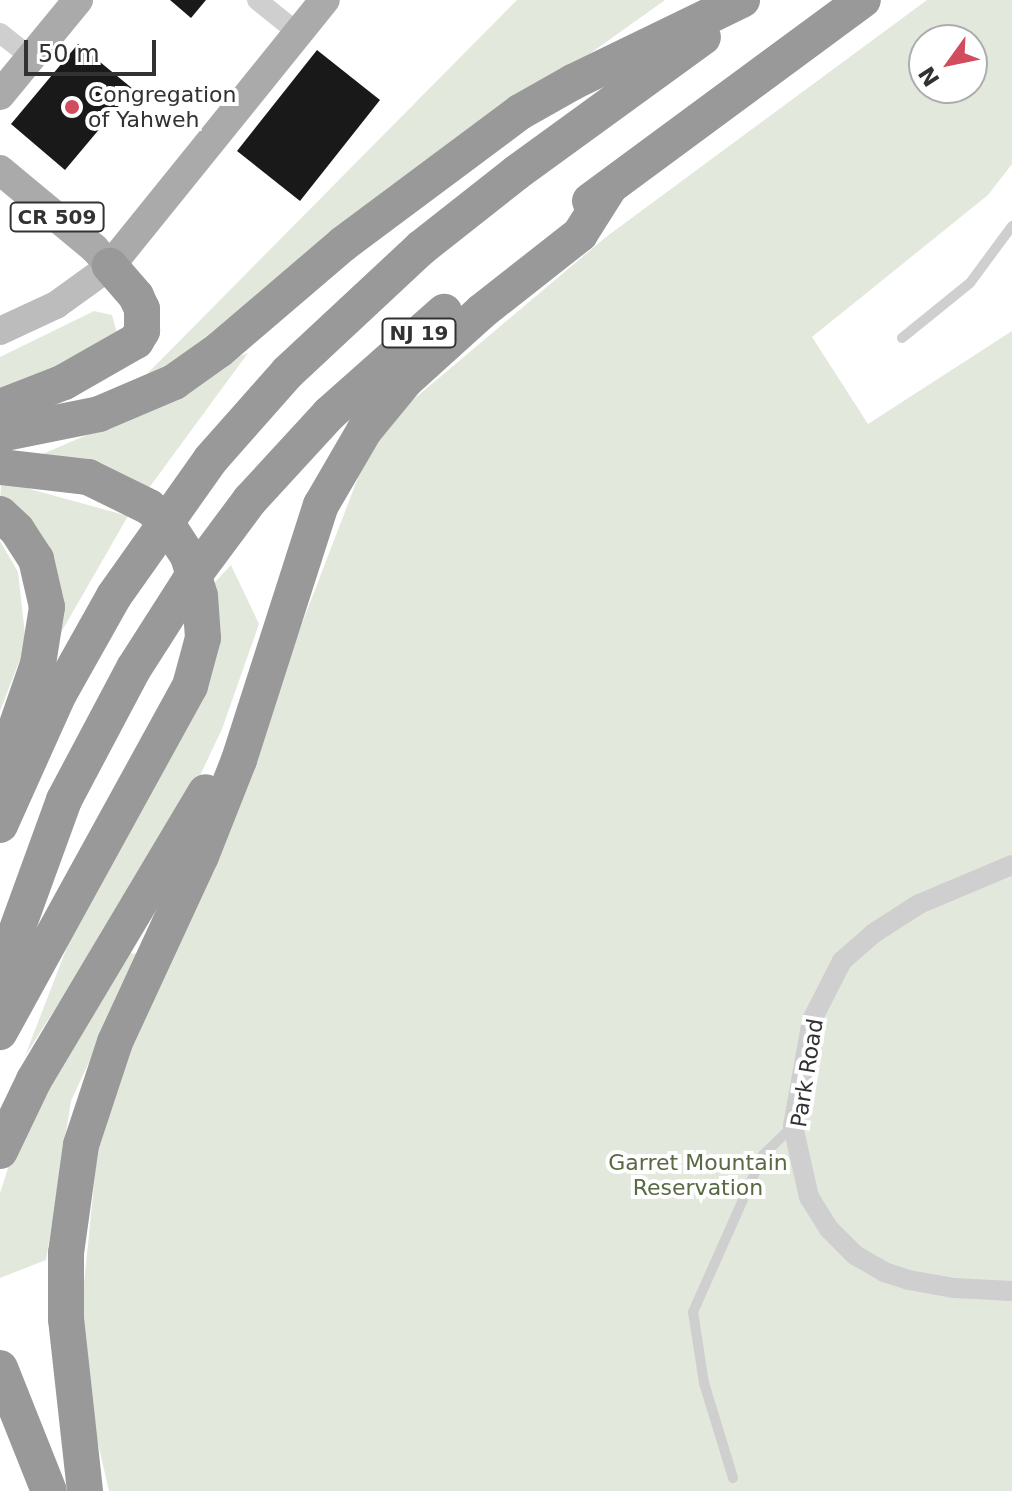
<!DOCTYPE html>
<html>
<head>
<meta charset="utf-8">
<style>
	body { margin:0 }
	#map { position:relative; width:1012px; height:1491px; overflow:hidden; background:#fff; font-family:"DejaVu Sans",sans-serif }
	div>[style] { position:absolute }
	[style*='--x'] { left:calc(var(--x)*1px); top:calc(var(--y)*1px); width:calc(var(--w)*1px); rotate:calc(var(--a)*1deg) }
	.green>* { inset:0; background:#e3e8dd }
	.building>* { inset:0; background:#191919 }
	.lane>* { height:10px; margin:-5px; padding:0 5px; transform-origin:5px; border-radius:5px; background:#cfcfcf }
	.street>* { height:20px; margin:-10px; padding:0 10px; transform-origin:10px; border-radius:10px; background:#cfcfcf }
	.secondary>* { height:28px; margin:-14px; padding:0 14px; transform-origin:14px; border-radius:14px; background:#bcbcbc }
	.primary>* { height:30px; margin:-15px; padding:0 15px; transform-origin:15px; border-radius:15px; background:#aaa }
	.highway>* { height:36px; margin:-18px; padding:0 18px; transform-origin:18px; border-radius:18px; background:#999 }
	.highway-bridge>* { height:36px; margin:-18px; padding:0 18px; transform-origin:18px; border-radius:18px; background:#999 }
	.dots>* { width:22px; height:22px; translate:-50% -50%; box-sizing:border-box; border:4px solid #fff; border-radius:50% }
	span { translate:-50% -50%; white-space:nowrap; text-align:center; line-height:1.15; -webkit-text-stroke:8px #fff; paint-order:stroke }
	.shield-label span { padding:2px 6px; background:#fff; border:2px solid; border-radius:6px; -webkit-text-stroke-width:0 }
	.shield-label { font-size:20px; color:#323232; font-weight:700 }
	.poi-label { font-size:22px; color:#323232 }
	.left { translate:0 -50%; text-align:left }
	.street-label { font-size:22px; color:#323232 }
	.park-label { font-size:22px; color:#586944 }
	.north { position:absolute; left:908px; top:24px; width:80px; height:80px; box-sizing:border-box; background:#fff; border:2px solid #adadad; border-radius:50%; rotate:237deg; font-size:22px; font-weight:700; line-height:32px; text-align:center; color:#323232 }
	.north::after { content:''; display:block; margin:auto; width:28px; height:36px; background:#d14c5d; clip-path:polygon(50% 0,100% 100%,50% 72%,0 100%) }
	.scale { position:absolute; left:24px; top:40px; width:132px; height:36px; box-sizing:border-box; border:4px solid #323232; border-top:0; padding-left:10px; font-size:24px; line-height:28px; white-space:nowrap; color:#323232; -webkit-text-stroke:6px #fff; paint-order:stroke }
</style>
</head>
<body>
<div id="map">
	<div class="green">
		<div style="clip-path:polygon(517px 0,665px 0,574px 65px,194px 353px,135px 386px)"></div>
		<div style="clip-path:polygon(evenodd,927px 0,1012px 0,1012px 164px,988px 195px,812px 337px,868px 424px,1012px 331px,1012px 1491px,109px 1491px,77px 1353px,104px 1086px,213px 855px,376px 431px,606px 237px,927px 0,924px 40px,972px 40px,972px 88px,924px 88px,924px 40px)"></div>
		<div style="clip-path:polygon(94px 311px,112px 315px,118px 337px,0 397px,0 357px)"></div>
		<div style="clip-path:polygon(248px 353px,146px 492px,40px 455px,157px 405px,226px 361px)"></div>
		<div style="clip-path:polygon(1px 481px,128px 516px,55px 643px,0 504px)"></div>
		<div style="clip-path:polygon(0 541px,18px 572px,26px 644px,0 711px)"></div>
		<div style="clip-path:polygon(231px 565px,259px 624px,222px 729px,188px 801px,25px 1056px,74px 929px,211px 663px,204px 594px)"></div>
		<div style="clip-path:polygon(127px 953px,139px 954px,71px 1101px,46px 1260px,0 1278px,0 1193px,20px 1131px)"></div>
	</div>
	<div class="building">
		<div style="clip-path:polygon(170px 0,206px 0,191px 18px)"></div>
		<div style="clip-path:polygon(78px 44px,133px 89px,65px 170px,11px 124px)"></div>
		<div style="clip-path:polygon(317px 50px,380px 100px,300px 201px,237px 151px)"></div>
	</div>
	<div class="lane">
		<div style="--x:902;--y:338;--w:87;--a:-39"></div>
		<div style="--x:970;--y:283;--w:71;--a:-53.6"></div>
		<div style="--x:733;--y:1478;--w:99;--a:-107"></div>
		<div style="--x:704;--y:1383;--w:72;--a:-98.8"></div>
		<div style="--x:693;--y:1312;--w:172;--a:-66"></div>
		<div style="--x:763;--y:1155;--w:42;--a:-44"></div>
	</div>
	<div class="street">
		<div style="--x:257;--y:0;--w:53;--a:38.8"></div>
		<div style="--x:0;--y:33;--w:39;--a:38"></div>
		<div style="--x:1012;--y:865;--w:101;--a:157.2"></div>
		<div style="--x:919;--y:904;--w:54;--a:147.2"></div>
		<div style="--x:874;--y:933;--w:43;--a:138.8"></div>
		<div style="--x:842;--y:961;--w:66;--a:117"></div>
		<div style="--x:812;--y:1020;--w:108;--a:100.2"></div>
		<div style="--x:793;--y:1126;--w:73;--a:77.3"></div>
		<div style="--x:809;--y:1197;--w:38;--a:58"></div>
		<div style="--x:829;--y:1229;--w:37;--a:45"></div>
		<div style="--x:855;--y:1255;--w:34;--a:30"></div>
		<div style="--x:884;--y:1272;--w:26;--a:18"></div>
		<div style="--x:909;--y:1280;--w:46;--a:10.1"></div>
		<div style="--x:954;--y:1288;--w:58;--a:3"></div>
	</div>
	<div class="secondary">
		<div style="--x:0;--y:331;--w:62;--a:-24.9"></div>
		<div style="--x:56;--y:305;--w:67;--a:-35.8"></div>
	</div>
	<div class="primary">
		<div style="--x:0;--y:95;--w:123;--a:-50.6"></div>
		<div style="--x:0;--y:170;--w:122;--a:39.7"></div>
		<div style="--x:94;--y:248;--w:24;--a:48"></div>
		<div style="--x:110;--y:266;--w:342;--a:-51.1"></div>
	</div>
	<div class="highway">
		<div style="--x:590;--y:201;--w:339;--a:-36.4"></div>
		<div style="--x:0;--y:407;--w:69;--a:-21.3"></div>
		<div style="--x:64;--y:382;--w:83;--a:-29.7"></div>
		<div style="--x:136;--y:341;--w:12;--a:-59"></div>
		<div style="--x:142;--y:331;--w:22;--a:-90"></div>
		<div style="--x:142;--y:309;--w:14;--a:-115"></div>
		<div style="--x:136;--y:296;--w:40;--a:-131"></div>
		<div style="--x:0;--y:434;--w:101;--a:-11.4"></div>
		<div style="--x:99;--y:414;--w:82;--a:-23.1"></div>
		<div style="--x:174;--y:382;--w:55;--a:-35.4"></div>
		<div style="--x:219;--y:350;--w:163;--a:-40.5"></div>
		<div style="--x:343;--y:244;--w:221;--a:-36.7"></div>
		<div style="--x:520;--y:112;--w:61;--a:-29.5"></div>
		<div style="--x:573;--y:82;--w:188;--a:-25.9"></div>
		<div style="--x:211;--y:459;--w:116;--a:-48.5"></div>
		<div style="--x:288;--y:372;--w:182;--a:-43"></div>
		<div style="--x:421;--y:248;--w:121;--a:-38.3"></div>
		<div style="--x:516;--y:173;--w:231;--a:-36"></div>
		<div style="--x:0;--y:467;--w:89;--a:6.5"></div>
		<div style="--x:88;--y:477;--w:68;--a:26.2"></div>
		<div style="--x:149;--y:507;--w:21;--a:41"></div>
		<div style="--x:165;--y:521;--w:42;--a:56.7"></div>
		<div style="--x:188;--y:556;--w:42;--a:73.3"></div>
		<div style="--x:200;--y:596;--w:42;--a:85.9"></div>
		<div style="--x:203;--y:638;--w:50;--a:105.2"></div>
		<div style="--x:190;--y:686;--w:395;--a:118.8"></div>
		<div style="--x:250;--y:500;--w:117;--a:-47.4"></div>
		<div style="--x:329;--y:414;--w:154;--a:-41.6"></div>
		<div style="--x:0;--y:514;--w:23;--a:43"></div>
		<div style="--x:17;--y:530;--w:35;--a:57"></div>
		<div style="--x:36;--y:559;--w:49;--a:77.1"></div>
		<div style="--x:47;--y:607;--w:58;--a:99"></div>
		<div style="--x:38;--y:664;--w:115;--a:109.2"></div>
		<div style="--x:0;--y:825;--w:144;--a:-65.8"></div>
		<div style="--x:59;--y:694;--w:112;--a:-60.7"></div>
		<div style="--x:0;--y:976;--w:187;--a:-70"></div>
		<div style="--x:64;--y:800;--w:149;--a:-62.1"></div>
		<div style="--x:0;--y:1151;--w:79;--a:-64.4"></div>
		<div style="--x:34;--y:1080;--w:335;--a:-59.2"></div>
		<div style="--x:0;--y:1368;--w:132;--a:68.3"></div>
		<div style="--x:85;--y:1491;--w:173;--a:-96.3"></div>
		<div style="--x:66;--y:1319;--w:66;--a:-90"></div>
		<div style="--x:66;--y:1253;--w:109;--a:-82.1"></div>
		<div style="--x:81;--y:1145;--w:108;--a:-71.7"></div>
		<div style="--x:115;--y:1042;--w:205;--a:-65.2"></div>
		<div style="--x:201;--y:856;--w:103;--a:-68.4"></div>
		<div style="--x:239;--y:760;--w:268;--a:-72.2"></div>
		<div style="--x:321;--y:505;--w:86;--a:-59.8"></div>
		<div style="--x:364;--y:431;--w:65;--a:-50.6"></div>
		<div style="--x:405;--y:381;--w:103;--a:-42.2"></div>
		<div style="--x:481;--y:312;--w:126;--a:-38.2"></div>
		<div style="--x:580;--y:234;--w:54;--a:-57.8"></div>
	</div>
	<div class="highway-bridge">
		<div style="--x:114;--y:596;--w:168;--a:-54.7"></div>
		<div style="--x:134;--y:668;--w:102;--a:-57.4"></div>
		<div style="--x:189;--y:582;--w:102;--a:-53.4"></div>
	</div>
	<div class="dots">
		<div style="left:72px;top:107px;background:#d14c5d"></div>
	</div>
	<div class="shield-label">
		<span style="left:57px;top:217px">CR 509</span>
		<span style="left:419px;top:333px">NJ 19</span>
	</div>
	<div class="poi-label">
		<span class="left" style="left:88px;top:107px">Congregation<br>of Yahweh</span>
	</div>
	<div class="street-label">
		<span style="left:807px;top:1073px;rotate:-81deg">Park Road</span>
	</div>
	<div class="park-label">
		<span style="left:698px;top:1175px">Garret Mountain<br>Reservation</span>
	</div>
	<div class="north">N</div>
	<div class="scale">50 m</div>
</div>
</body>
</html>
